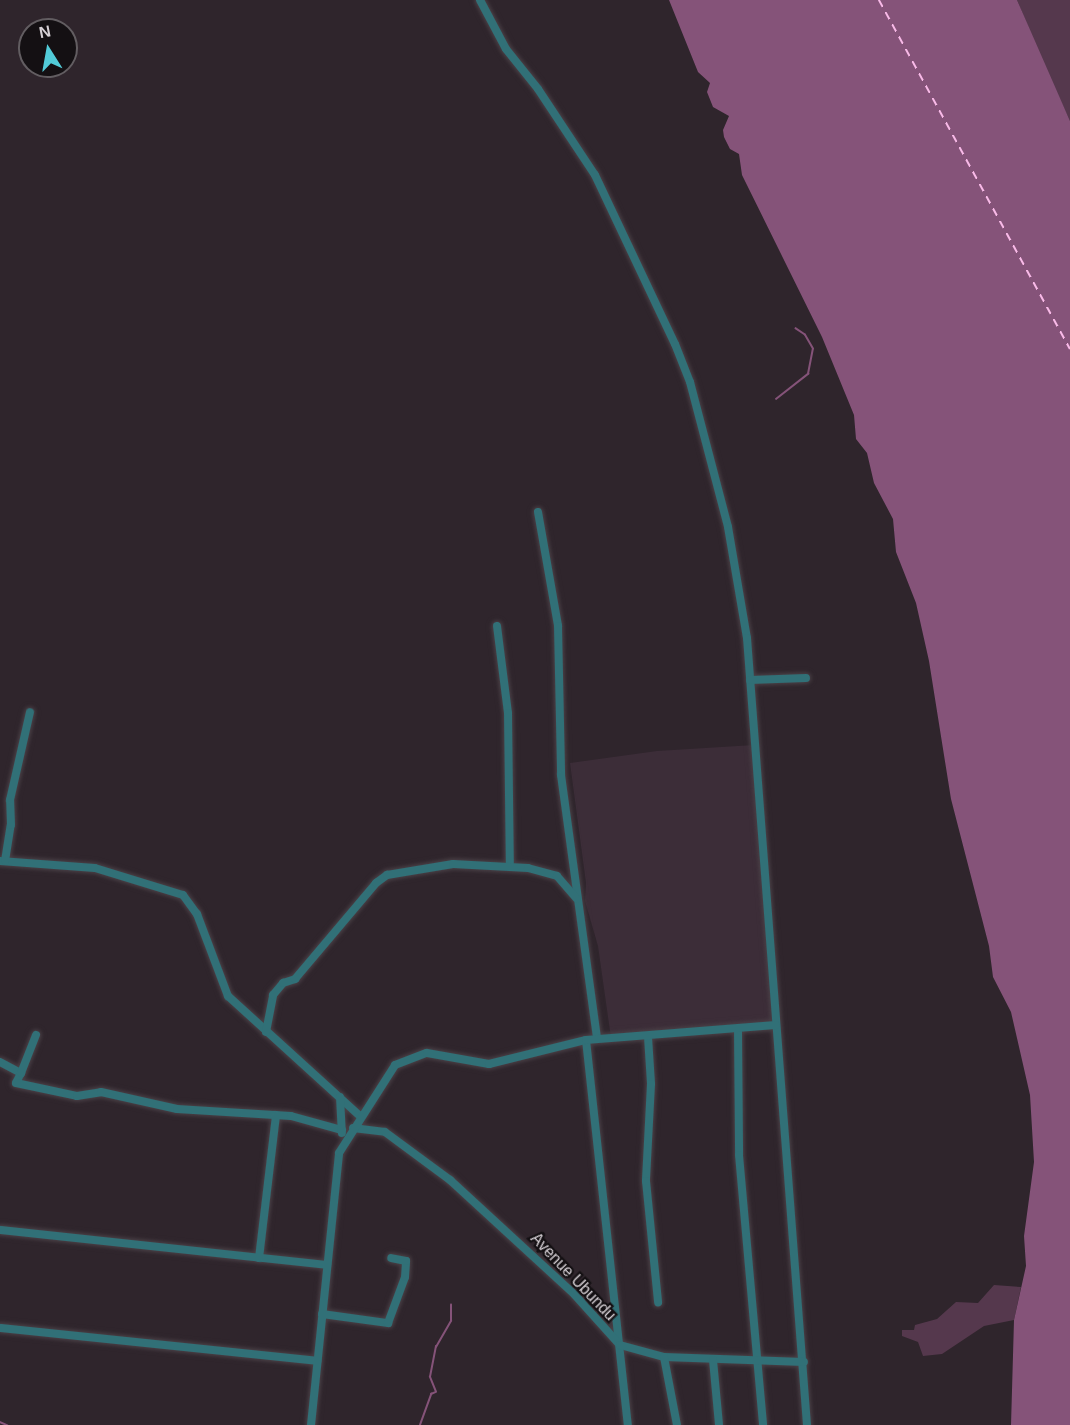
<!DOCTYPE html>
<html>
<head>
<meta charset="utf-8">
<style>
	body { margin:0 }
	#map { position:relative; width:1070px; height:1425px; overflow:hidden; background:#2f252c; font-family:Arial,sans-serif }
	div>[style] { position:absolute }
	[style*='--x'] { left:calc(var(--x)*1px); top:calc(var(--y)*1px); width:calc(var(--w)*1px); rotate:calc(var(--a)*1deg) }
	.built>* { inset:0; background:#3c2d38 }
	.green>* { inset:0; background:#55384d }
	.water>* { inset:0; background:#855379 }
	.stream>* { height:1.5px; margin:-0.75px; padding:0 0.75px; transform-origin:0.75px; border-radius:0.75px; background:#855379 }
	.ferry>* { height:1.5px; margin-top:-0.75px; transform-origin:0; background:repeating-linear-gradient(90deg,#f9bae8 0 8px,transparent 0 14px) }
	.roads { filter:drop-shadow(0 0 2px #4a4147) drop-shadow(0 0 2px #4a4147) }
	.minor>* { height:8px; margin:-4px; padding:0 4px; transform-origin:4px; border-radius:4px; background:#317077 }
	span { translate:-50% -50%; white-space:nowrap; text-align:center; line-height:1.15; -webkit-text-stroke:4.5px #141013; paint-order:stroke }
	.street-label { font-size:16px; color:#d7d1d6 }
	.north { position:absolute; left:18px; top:18px; width:60px; height:60px; box-sizing:border-box; background:#141013; border:2px solid #625d61; border-radius:50%; rotate:349deg; font-size:16px; font-weight:700; line-height:24px; text-align:center; color:#d7d1d6 }
	.north::after { content:''; display:block; margin:auto; width:21px; height:27px; background:#52cbd8; clip-path:polygon(50% 0,100% 100%,50% 72%,0 100%) }
</style>
</head>
<body>
<div id="map">
	<div class="built">
		<div style="clip-path:polygon(754px 745px,775px 1023px,611px 1038px,598px 946px,585px 901px,586px 883px,570px 763px,657px 751px)"></div>
	</div>
	<div class="green">
		<div style="clip-path:polygon(1017px 0,1070px 0,1070px 121px,1046px 70px)"></div>
		<div style="clip-path:polygon(994px 1285px,1021px 1287px,1014px 1320px,984px 1326px,942px 1354px,923px 1356px,918px 1342px,902px 1336px,902px 1330px,914px 1330px,915px 1325px,937px 1319px,956px 1302px,978px 1303px)"></div>
	</div>
	<div class="water">
		<div style="clip-path:polygon(669px 0,1017px 0,1070px 121px,1070px 1425px,1011px 1425px,1014px 1320px,1026px 1266px,1024px 1236px,1034px 1162px,1030px 1095px,1011px 1012px,993px 977px,989px 946px,951px 799px,929px 661px,916px 603px,896px 552px,893px 519px,874px 483px,867px 453px,856px 439px,854px 415px,822px 337px,742px 175px,739px 154px,730px 149px,724px 137px,723px 130px,729px 116px,713px 107px,707px 92px,710px 83px,698px 72px)"></div>
	</div>
	<div class="stream">
		<div style="--x:776;--y:399;--w:41;--a:-38"></div>
		<div style="--x:808;--y:374;--w:25;--a:-79"></div>
		<div style="--x:813;--y:349;--w:16;--a:-120"></div>
		<div style="--x:805;--y:335;--w:11;--a:-146"></div>
		<div style="--x:0;--y:1422;--w:8;--a:23"></div>
		<div style="--x:420;--y:1425;--w:33;--a:-70"></div>
		<div style="--x:431;--y:1394;--w:5;--a:-22"></div>
		<div style="--x:436;--y:1392;--w:16;--a:-112"></div>
		<div style="--x:430;--y:1377;--w:31;--a:-79"></div>
		<div style="--x:436;--y:1347;--w:30;--a:-60"></div>
		<div style="--x:451;--y:1321;--w:16;--a:-90"></div>
	</div>
	<div class="ferry">
		<div style="--x:879;--y:0;--w:398;--a:61.3"></div>
	</div>
	<div class="roads">
		<div class="minor">
			<div style="--x:480;--y:0;--w:55;--a:62"></div>
			<div style="--x:506;--y:49;--w:51;--a:51.3"></div>
			<div style="--x:538;--y:89;--w:103;--a:56.5"></div>
			<div style="--x:595;--y:175;--w:187;--a:64.7"></div>
			<div style="--x:675;--y:344;--w:41;--a:68.5"></div>
			<div style="--x:690;--y:382;--w:150;--a:75.3"></div>
			<div style="--x:728;--y:527;--w:113;--a:80.3"></div>
			<div style="--x:747;--y:638;--w:789;--a:85.64"></div>
			<div style="--x:538;--y:512;--w:116;--a:80"></div>
			<div style="--x:558;--y:626;--w:149;--a:88.8"></div>
			<div style="--x:561;--y:775;--w:266;--a:82.2"></div>
			<div style="--x:497;--y:626;--w:88;--a:82.8"></div>
			<div style="--x:508;--y:713;--w:153;--a:89.3"></div>
			<div style="--x:750;--y:680;--w:56;--a:-2"></div>
			<div style="--x:0;--y:861;--w:95;--a:4.2"></div>
			<div style="--x:95;--y:868;--w:92;--a:17.1"></div>
			<div style="--x:183;--y:895;--w:24;--a:54"></div>
			<div style="--x:197;--y:914;--w:88;--a:69.3"></div>
			<div style="--x:228;--y:996;--w:178;--a:42.3"></div>
			<div style="--x:5;--y:861;--w:36;--a:-81"></div>
			<div style="--x:11;--y:825;--w:25;--a:-92"></div>
			<div style="--x:10;--y:800;--w:90;--a:-77.2"></div>
			<div style="--x:738;--y:1030;--w:125;--a:89.5"></div>
			<div style="--x:739;--y:1155;--w:271;--a:84.9"></div>
			<div style="--x:266;--y:1032;--w:38;--a:-79"></div>
			<div style="--x:273;--y:995;--w:16;--a:-50"></div>
			<div style="--x:283;--y:983;--w:13;--a:-18"></div>
			<div style="--x:295;--y:979;--w:126;--a:-49.8"></div>
			<div style="--x:376;--y:883;--w:14;--a:-36"></div>
			<div style="--x:387;--y:875;--w:67;--a:-9.5"></div>
			<div style="--x:453;--y:864;--w:75;--a:3.1"></div>
			<div style="--x:528;--y:868;--w:30;--a:15"></div>
			<div style="--x:557;--y:876;--w:30;--a:49"></div>
			<div style="--x:648;--y:1037;--w:47;--a:86.3"></div>
			<div style="--x:651;--y:1084;--w:97;--a:93"></div>
			<div style="--x:646;--y:1181;--w:122;--a:84.3"></div>
			<div style="--x:586;--y:1040;--w:387;--a:83.8"></div>
			<div style="--x:0;--y:1062;--w:24;--a:28"></div>
			<div style="--x:21;--y:1073;--w:11;--a:117"></div>
			<div style="--x:16;--y:1083;--w:62;--a:12"></div>
			<div style="--x:77;--y:1096;--w:24;--a:-9"></div>
			<div style="--x:101;--y:1092;--w:78;--a:12.6"></div>
			<div style="--x:177;--y:1109;--w:114;--a:3.5"></div>
			<div style="--x:291;--y:1116;--w:53;--a:15.4"></div>
			<div style="--x:21;--y:1073;--w:41;--a:-68.5"></div>
			<div style="--x:340;--y:1097;--w:36;--a:87"></div>
			<div style="--x:353;--y:1128;--w:32;--a:7"></div>
			<div style="--x:385;--y:1132;--w:81;--a:36.4"></div>
			<div style="--x:450;--y:1180;--w:168;--a:42.6"></div>
			<div style="--x:574;--y:1294;--w:69;--a:48"></div>
			<div style="--x:620;--y:1345;--w:46;--a:15.3"></div>
			<div style="--x:664;--y:1357;--w:140;--a:2"></div>
			<div style="--x:0;--y:1230;--w:329;--a:6.1"></div>
			<div style="--x:259;--y:1258;--w:144;--a:-83.2"></div>
			<div style="--x:322;--y:1314;--w:67;--a:7.8"></div>
			<div style="--x:388;--y:1323;--w:49;--a:-69.7"></div>
			<div style="--x:405;--y:1277;--w:16;--a:-86"></div>
			<div style="--x:406;--y:1261;--w:15;--a:-169"></div>
			<div style="--x:0;--y:1328;--w:319;--a:5.9"></div>
			<div style="--x:664;--y:1357;--w:69;--a:79.2"></div>
			<div style="--x:713;--y:1360;--w:65;--a:84.7"></div>
			<div style="--x:311;--y:1425;--w:273;--a:-84.1"></div>
			<div style="--x:339;--y:1153;--w:104;--a:-57.5"></div>
			<div style="--x:395;--y:1065;--w:34;--a:-21"></div>
			<div style="--x:427;--y:1053;--w:63;--a:10.1"></div>
			<div style="--x:489;--y:1064;--w:100;--a:-13.9"></div>
			<div style="--x:586;--y:1040;--w:190;--a:-4.5"></div>
		</div>
	</div>
	<div class="street-label">
		<span style="left:573px;top:1277px;rotate:46deg">Avenue Ubundu</span>
	</div>
	<div class="north">N</div>
</div>
</body>
</html>
